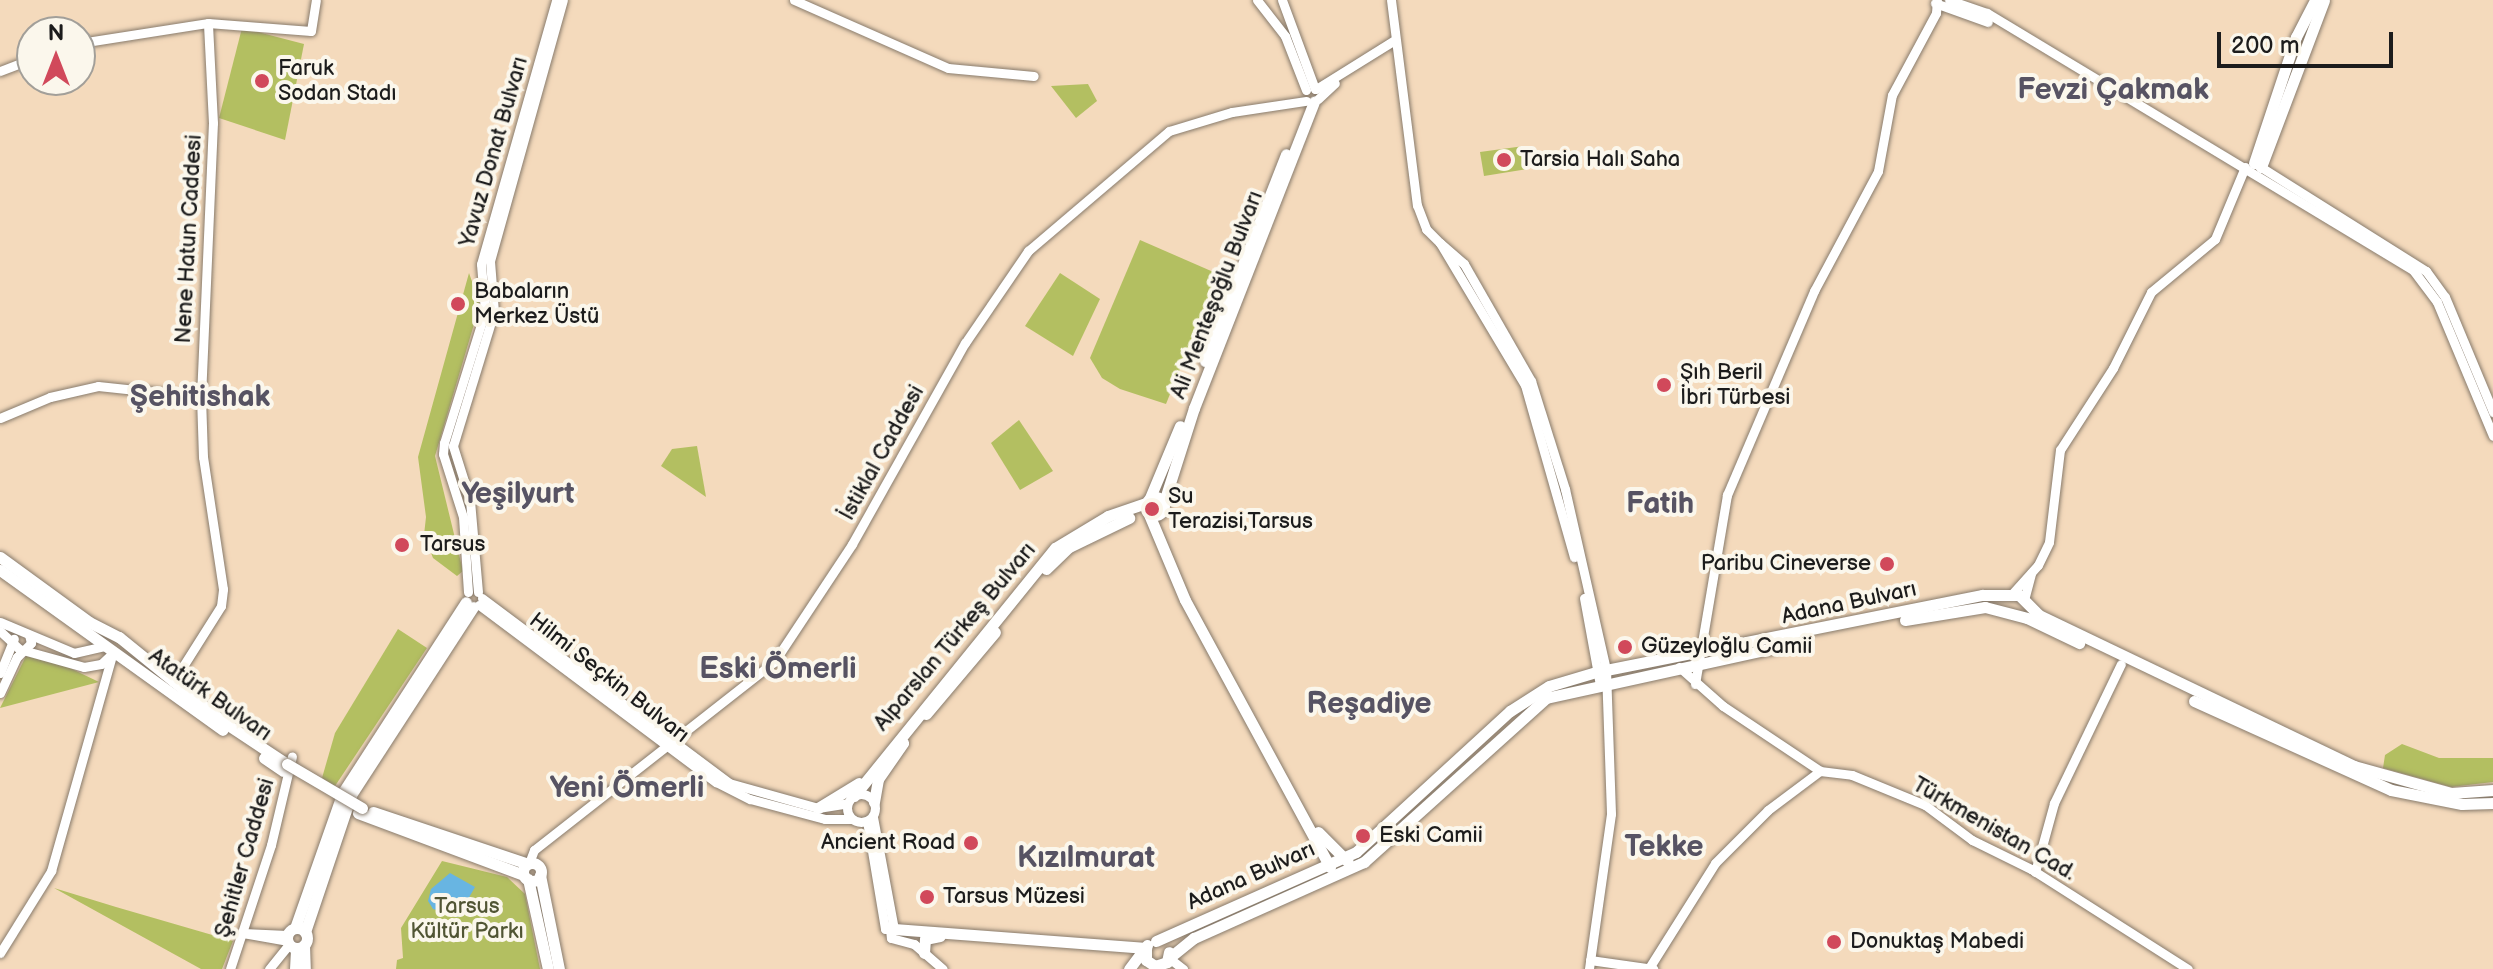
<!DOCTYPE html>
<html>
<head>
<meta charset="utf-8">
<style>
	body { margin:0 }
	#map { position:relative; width:2493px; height:969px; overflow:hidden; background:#f4dabc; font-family:"Balsamiq Sans",sans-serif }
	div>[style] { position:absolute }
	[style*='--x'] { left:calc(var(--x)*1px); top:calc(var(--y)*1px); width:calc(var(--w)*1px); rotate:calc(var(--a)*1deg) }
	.green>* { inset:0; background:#b3bf61 }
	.water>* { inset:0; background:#68b5e2 }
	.roads { filter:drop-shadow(0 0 2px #887b6c) drop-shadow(0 0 2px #887b6c) }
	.minor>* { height:9px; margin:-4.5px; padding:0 4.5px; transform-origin:4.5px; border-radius:4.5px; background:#fff }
	.minor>.ring { margin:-4.5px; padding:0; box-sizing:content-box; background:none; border:9px solid #fff; border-radius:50% }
	.major>* { height:11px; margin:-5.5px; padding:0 5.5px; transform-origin:5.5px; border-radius:5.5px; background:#fff }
	.major>.ring { margin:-5.5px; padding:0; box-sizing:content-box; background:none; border:11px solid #fff; border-radius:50% }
	.bridges { filter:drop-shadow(0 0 2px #887b6c) drop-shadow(0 0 2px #887b6c) }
	.major-bridge>* { height:11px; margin:-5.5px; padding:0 5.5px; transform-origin:5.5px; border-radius:5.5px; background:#fff }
	.dots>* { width:22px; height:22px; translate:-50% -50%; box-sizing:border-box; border:4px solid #fbf7ec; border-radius:50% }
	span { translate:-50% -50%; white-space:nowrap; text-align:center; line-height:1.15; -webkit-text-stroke:8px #fbf7ec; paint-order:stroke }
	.poi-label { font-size:22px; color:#1c1c1c }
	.left { translate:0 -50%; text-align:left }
	.right { translate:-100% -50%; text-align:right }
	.street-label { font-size:22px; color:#1c1c1c }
	.park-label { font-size:22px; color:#515534 }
	.district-label { font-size:30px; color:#575363; font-weight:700 }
	.north { position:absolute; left:16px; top:16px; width:80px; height:80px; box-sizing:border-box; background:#fbf7ec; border:2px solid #a29f99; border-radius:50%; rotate:0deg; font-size:22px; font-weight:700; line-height:32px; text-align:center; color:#1c1c1c }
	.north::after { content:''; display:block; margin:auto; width:28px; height:36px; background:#d1495b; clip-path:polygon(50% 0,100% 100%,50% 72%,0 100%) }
	.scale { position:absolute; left:2217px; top:32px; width:176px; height:36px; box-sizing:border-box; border:4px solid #1c1c1c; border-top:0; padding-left:10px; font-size:24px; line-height:28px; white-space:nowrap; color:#1c1c1c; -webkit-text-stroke:6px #fbf7ec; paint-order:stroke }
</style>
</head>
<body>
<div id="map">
	<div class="green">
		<div style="clip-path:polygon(242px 28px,304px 44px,285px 140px,219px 118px)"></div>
		<div style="clip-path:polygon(1088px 84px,1097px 101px,1076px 118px,1051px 86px)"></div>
		<div style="clip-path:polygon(1524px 146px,1528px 169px,1484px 176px,1480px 152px)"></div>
		<div style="clip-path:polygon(1140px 240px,1218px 274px,1166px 404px,1120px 389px,1102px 378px,1090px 358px)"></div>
		<div style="clip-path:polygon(469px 273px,480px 304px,435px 456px,463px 571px,457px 576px,433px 558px,424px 535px,426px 517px,418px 457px)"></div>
		<div style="clip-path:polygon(1060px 273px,1100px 299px,1073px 356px,1025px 326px)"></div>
		<div style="clip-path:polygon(1019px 420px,1053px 471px,1020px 490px,991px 443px)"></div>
		<div style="clip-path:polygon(697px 446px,706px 497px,661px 466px,672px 449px)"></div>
		<div style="clip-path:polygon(398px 629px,427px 648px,335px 786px,322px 778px,335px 733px)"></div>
		<div style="clip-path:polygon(36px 655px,51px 659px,99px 682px,0 708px,26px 656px)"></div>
		<div style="clip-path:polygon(2402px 744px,2439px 758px,2493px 758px,2493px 782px,2451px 787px,2383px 768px,2385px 755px)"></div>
		<div style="clip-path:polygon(442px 861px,507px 877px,525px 894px,540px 969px,396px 969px,397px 960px,403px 958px,401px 928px)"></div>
		<div style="clip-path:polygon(54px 888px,116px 907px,233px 941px,222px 969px,201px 969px)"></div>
	</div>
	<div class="water">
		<div style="clip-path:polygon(450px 873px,475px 887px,458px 917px,433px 909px,428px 901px,431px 889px)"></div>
	</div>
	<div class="roads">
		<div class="minor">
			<div style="--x:794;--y:0;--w:168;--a:23.8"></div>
			<div style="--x:948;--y:68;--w:86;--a:5.3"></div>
			<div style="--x:1257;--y:0;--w:46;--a:52.1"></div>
			<div style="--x:1285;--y:36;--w:58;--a:68.7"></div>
			<div style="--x:1282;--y:0;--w:95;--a:69.7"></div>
			<div style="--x:1391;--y:0;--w:207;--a:82.8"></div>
			<div style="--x:1417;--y:205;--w:26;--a:69"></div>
			<div style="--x:1426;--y:229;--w:20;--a:45"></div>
			<div style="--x:1440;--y:243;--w:165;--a:59.1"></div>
			<div style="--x:1525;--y:385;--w:179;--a:74.1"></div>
			<div style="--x:1949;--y:0;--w:40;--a:18.9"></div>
			<div style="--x:1987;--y:13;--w:498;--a:31.1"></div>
			<div style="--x:2413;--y:270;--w:40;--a:53"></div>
			<div style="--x:2437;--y:302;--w:145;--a:67.3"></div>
			<div style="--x:1935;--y:3;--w:56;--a:19.7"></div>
			<div style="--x:80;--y:43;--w:130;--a:-8.9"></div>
			<div style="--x:208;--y:23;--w:103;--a:4.4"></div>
			<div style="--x:311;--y:31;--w:31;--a:-81"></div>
			<div style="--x:0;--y:71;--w:34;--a:-21"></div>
			<div style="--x:1316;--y:89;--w:91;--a:-31.9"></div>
			<div style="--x:1318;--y:99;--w:23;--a:-43"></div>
			<div style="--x:2256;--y:164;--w:201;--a:32.2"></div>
			<div style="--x:2426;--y:271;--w:32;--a:54"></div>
			<div style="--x:2445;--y:297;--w:125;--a:67.3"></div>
			<div style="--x:1440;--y:243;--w:32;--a:41"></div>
			<div style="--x:1464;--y:264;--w:135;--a:60.2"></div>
			<div style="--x:1531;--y:381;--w:113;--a:72.5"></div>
			<div style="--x:1565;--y:489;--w:186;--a:77.2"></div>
			<div style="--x:1606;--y:670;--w:144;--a:88"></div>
			<div style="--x:1611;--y:814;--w:157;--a:98.1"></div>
			<div style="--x:0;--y:418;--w:54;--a:-22.8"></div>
			<div style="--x:50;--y:397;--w:49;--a:-12.9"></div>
			<div style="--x:98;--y:386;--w:104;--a:6.1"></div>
			<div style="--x:468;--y:592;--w:75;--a:-93.8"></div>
			<div style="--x:463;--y:517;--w:66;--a:-107.6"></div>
			<div style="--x:443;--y:454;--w:11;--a:-85"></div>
			<div style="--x:444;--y:443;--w:138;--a:-72.7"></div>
			<div style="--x:485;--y:311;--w:47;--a:-94.9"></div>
			<div style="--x:481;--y:264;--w:274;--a:-74.1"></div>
			<div style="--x:478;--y:592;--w:92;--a:-95"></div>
			<div style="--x:470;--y:500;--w:57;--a:-107.5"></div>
			<div style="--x:453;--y:446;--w:140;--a:-73"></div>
			<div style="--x:494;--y:312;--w:51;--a:-94.5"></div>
			<div style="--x:490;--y:261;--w:271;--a:-74.4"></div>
			<div style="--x:2011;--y:595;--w:40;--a:-48"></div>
			<div style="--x:2038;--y:565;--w:25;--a:-64"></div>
			<div style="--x:2049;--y:542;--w:93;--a:-83.2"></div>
			<div style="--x:2060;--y:450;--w:98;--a:-57.1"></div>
			<div style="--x:2113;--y:368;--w:85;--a:-63.4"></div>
			<div style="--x:2151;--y:292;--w:83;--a:-39.6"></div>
			<div style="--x:2215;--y:239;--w:78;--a:-67.4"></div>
			<div style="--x:482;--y:598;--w:309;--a:36.8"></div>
			<div style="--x:729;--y:783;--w:92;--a:15.7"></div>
			<div style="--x:818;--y:808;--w:30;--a:-9"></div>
			<div style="--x:1584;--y:598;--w:88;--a:79.6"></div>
			<div style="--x:2024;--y:600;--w:28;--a:-75"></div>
			<div style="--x:479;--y:605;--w:296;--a:36.8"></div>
			<div style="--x:716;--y:782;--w:38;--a:27"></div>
			<div style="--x:750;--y:799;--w:78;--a:14.9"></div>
			<div style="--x:825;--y:819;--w:27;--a:0"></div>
			<div style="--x:0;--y:622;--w:80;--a:22.7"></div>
			<div style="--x:74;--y:653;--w:31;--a:-13"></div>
			<div style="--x:0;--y:631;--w:26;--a:43"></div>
			<div style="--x:19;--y:649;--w:67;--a:15.5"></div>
			<div style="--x:84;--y:667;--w:17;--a:-10"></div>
			<div style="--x:101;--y:664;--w:16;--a:-43"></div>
			<div style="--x:1679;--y:667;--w:59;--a:41.6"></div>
			<div style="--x:1723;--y:706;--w:117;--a:33.8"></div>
			<div style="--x:1820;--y:771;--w:32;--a:7"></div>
			<div style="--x:1852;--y:775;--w:79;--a:22.3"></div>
			<div style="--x:1925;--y:805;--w:59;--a:36.7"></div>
			<div style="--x:1972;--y:840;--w:66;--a:26.2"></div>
			<div style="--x:2031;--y:869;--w:186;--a:32.5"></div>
			<div style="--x:0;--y:673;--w:37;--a:-68"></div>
			<div style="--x:173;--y:682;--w:90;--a:-57.7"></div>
			<div style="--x:221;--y:606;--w:17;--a:-83"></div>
			<div style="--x:223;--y:589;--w:134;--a:-98.6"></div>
			<div style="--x:203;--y:457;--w:60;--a:-91.9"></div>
			<div style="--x:201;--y:397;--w:274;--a:-87.5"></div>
			<div style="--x:213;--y:123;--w:100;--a:-92.9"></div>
			<div style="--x:1695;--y:684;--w:192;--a:-80.4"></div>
			<div style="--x:1727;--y:495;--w:222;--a:-66.9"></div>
			<div style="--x:1814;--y:291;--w:136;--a:-61.9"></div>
			<div style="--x:1878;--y:171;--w:77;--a:-79.6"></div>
			<div style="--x:1892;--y:95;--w:93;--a:-61.8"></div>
			<div style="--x:1936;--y:13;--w:13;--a:-86"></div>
			<div style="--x:0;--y:693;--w:40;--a:-65"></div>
			<div style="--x:17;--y:657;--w:20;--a:-45"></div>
			<div style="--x:31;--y:643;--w:8;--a:-104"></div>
			<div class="ring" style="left:847px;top:794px;width:19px;height:19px"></div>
			<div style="--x:873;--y:817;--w:114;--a:79.4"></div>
			<div style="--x:894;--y:929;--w:4;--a:180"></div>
			<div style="--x:890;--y:929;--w:9;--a:84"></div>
			<div style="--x:891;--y:938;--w:24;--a:15"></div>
			<div style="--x:914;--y:944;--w:38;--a:41"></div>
			<div style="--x:867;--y:821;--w:109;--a:80.5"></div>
			<div style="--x:885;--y:929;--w:5;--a:0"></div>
			<div style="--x:529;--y:863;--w:14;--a:-69"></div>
			<div style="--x:534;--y:850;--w:305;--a:-38.1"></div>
			<div style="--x:774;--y:662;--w:141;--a:-56.5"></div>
			<div style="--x:852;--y:544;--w:231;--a:-60.7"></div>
			<div style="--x:965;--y:343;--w:112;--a:-55.6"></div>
			<div style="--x:1028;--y:251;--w:185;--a:-40.4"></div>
			<div style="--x:1169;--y:131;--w:66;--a:-16.8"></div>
			<div style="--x:1232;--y:112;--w:75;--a:-8.5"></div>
			<div style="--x:2035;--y:872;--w:72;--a:-74.6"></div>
			<div style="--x:2054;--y:803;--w:154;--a:-64.3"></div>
			<div style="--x:243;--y:933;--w:46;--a:10.1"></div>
			<div style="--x:243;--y:933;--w:44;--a:2.6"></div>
			<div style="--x:0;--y:953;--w:97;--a:-58.1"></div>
			<div style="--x:51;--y:871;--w:228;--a:-74.2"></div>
			<div style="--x:1169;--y:958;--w:18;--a:38"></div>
			<div style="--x:1590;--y:960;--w:64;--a:8.1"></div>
			<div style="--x:1649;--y:968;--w:124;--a:-57.8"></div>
			<div style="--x:1715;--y:863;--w:75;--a:-45"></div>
			<div style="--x:1768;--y:810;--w:65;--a:-36.9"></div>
			<div style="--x:230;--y:969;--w:131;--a:-71.7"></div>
			<div style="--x:271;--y:845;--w:91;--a:-76.7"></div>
			<div style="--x:269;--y:969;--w:32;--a:-51"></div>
		</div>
		<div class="major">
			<div style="--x:2254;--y:163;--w:133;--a:-71.6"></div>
			<div style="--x:2296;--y:37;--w:42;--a:-62.8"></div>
			<div style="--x:2261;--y:167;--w:178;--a:-69.3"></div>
			<div style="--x:1205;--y:361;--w:222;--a:-68.6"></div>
			<div class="ring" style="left:1146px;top:497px;width:7px;height:7px"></div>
			<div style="--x:1149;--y:500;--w:80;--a:-67.3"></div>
			<div style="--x:1163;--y:505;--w:102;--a:-72.3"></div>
			<div style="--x:1194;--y:408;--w:329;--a:-68.6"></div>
			<div style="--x:1148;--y:512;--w:95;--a:67.2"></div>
			<div style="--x:1185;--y:600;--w:304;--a:61.5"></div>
			<div style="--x:0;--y:557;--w:110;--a:36.1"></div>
			<div style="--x:89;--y:622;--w:34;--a:27"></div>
			<div style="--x:119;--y:637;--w:136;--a:39.1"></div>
			<div style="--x:225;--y:723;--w:74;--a:33.5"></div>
			<div style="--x:1046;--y:569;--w:32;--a:-44"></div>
			<div style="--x:1069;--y:547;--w:67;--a:-25.8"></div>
			<div style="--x:0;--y:570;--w:274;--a:35.7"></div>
			<div style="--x:1905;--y:620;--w:81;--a:-9.2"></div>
			<div style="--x:1985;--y:607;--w:43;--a:14.7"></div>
			<div style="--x:2027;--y:618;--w:58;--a:25.7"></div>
			<div style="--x:2194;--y:701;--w:216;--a:24.3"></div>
			<div style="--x:2391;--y:790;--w:72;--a:11.2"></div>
			<div style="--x:2462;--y:804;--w:31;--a:-2"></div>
			<div style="--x:926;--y:714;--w:107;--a:-49.9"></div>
			<div style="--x:264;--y:758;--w:23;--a:34"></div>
			<div style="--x:854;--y:796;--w:319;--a:-51"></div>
			<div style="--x:1055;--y:548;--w:62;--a:-31.1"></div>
			<div style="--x:1108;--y:516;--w:40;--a:-18.9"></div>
			<div style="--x:874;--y:802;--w:23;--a:-80"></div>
			<div style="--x:878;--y:779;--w:44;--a:-55.2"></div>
			<div style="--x:818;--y:808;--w:48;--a:-31.4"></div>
			<div style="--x:373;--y:812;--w:163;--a:18.5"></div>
			<div style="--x:358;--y:813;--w:177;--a:20.5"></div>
			<div style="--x:1318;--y:832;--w:42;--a:45"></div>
			<div class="ring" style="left:523px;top:863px;width:7px;height:7px"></div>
			<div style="--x:540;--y:875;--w:96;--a:78.6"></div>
			<div style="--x:528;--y:879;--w:92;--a:77.5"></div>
			<div class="ring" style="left:287px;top:928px;width:9px;height:9px"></div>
			<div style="--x:295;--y:928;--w:144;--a:-70.6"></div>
			<div style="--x:343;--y:792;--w:226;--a:-57.1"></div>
			<div style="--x:894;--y:929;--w:253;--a:4.3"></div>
			<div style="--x:305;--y:932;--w:145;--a:-71.4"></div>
			<div style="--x:351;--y:795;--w:224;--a:-57"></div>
			<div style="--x:1156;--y:941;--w:219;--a:-24"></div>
			<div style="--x:1356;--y:852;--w:209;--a:-42.5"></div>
			<div style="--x:1510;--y:711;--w:46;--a:-32.7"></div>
			<div style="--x:1549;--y:686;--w:49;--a:-16.6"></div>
			<div style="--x:1596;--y:672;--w:394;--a:-11.3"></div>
			<div style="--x:1982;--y:595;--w:37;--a:0"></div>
			<div style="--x:2019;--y:595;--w:28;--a:45"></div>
			<div style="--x:2039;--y:615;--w:349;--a:25.6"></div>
			<div style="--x:2354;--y:766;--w:101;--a:15.6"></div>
			<div style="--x:2451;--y:793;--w:42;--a:-4.1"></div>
			<div style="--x:304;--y:945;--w:24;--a:88"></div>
			<div style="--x:1146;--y:948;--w:12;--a:90"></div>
			<div style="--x:1146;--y:960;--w:11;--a:34"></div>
			<div style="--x:1155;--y:966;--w:13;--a:-18"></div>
			<div style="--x:1167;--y:962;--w:10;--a:-79"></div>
			<div style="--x:924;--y:953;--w:14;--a:-86"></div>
			<div style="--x:925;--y:939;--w:15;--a:-11"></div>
			<div style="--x:1169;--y:958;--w:32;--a:-39"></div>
			<div style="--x:1194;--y:938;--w:186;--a:-24.1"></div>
			<div style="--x:1364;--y:862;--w:245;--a:-42"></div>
			<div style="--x:1546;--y:698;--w:242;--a:-12.4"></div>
			<div style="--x:295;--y:969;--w:21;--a:-87"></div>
			<div style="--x:1129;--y:969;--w:30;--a:-53"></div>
		</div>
	</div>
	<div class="bridges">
		<div class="major-bridge">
			<div style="--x:287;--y:764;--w:87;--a:30.4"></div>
		</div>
	</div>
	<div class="dots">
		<div style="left:262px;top:81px;background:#d1495b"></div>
		<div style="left:1504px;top:160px;background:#d1495b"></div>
		<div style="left:458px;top:304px;background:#d1495b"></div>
		<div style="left:1664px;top:385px;background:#d1495b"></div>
		<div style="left:1152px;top:509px;background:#d1495b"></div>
		<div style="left:402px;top:545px;background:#d1495b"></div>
		<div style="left:1887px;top:564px;background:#d1495b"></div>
		<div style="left:1625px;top:647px;background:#d1495b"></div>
		<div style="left:1363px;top:836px;background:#d1495b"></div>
		<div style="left:971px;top:843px;background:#d1495b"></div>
		<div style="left:927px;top:897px;background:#d1495b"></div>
		<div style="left:1834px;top:942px;background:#d1495b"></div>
	</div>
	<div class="poi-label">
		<span class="left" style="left:278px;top:81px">Faruk<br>Sodan Stadı</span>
		<span class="left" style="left:1520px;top:160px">Tarsia Halı Saha</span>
		<span class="left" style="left:474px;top:304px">Babaların<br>Merkez Üstü</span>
		<span class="left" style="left:1680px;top:385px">Şıh Beril<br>İbri Türbesi</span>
		<span class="left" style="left:1168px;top:509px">Su<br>Terazisi,Tarsus</span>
		<span class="left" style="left:420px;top:545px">Tarsus</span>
		<span class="right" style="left:1871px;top:564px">Paribu Cineverse</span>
		<span class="left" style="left:1641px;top:647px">Güzeyloğlu Camii</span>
		<span class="left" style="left:1379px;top:836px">Eski Camii</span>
		<span class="right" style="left:955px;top:843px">Ancient Road</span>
		<span class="left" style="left:943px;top:897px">Tarsus Müzesi</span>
		<span class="left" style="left:1850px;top:942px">Donuktaş Mabedi</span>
	</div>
	<div class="street-label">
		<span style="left:494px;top:152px;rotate:-74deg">Yavuz Donat Bulvarı</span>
		<span style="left:189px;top:239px;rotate:-87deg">Nene Hatun Caddesi</span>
		<span style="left:1217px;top:295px;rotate:-69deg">Ali Menteşoğlu Bulvarı</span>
		<span style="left:882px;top:453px;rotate:-61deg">İstiklal Caddesi</span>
		<span style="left:1849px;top:603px;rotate:-12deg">Adana Bulvarı</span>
		<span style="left:955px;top:637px;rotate:-50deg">Alparslan Türkeş Bulvarı</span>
		<span style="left:609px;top:678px;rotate:38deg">Hilmi Seçkin Bulvarı</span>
		<span style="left:210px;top:695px;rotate:35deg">Atatürk Bulvarı</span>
		<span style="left:1994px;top:829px;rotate:30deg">Türkmenistan Cad.</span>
		<span style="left:245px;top:858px;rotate:-74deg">Şehitler Caddesi</span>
		<span style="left:1251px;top:876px;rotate:-24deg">Adana Bulvarı</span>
	</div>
	<div class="park-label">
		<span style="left:467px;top:919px">Tarsus<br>Kültür Parkı</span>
	</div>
	<div class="district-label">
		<span style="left:2113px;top:90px">Fevzi Çakmak</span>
		<span style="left:200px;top:397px">Şehitishak</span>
		<span style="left:518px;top:494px">Yeşilyurt</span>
		<span style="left:1660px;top:504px">Fatih</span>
		<span style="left:778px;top:669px">Eski Ömerli</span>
		<span style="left:1369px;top:704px">Reşadiye</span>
		<span style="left:627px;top:788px">Yeni Ömerli</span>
		<span style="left:1664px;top:847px">Tekke</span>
		<span style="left:1086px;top:858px">Kızılmurat</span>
	</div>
	<div class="north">N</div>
	<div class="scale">200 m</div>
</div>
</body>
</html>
